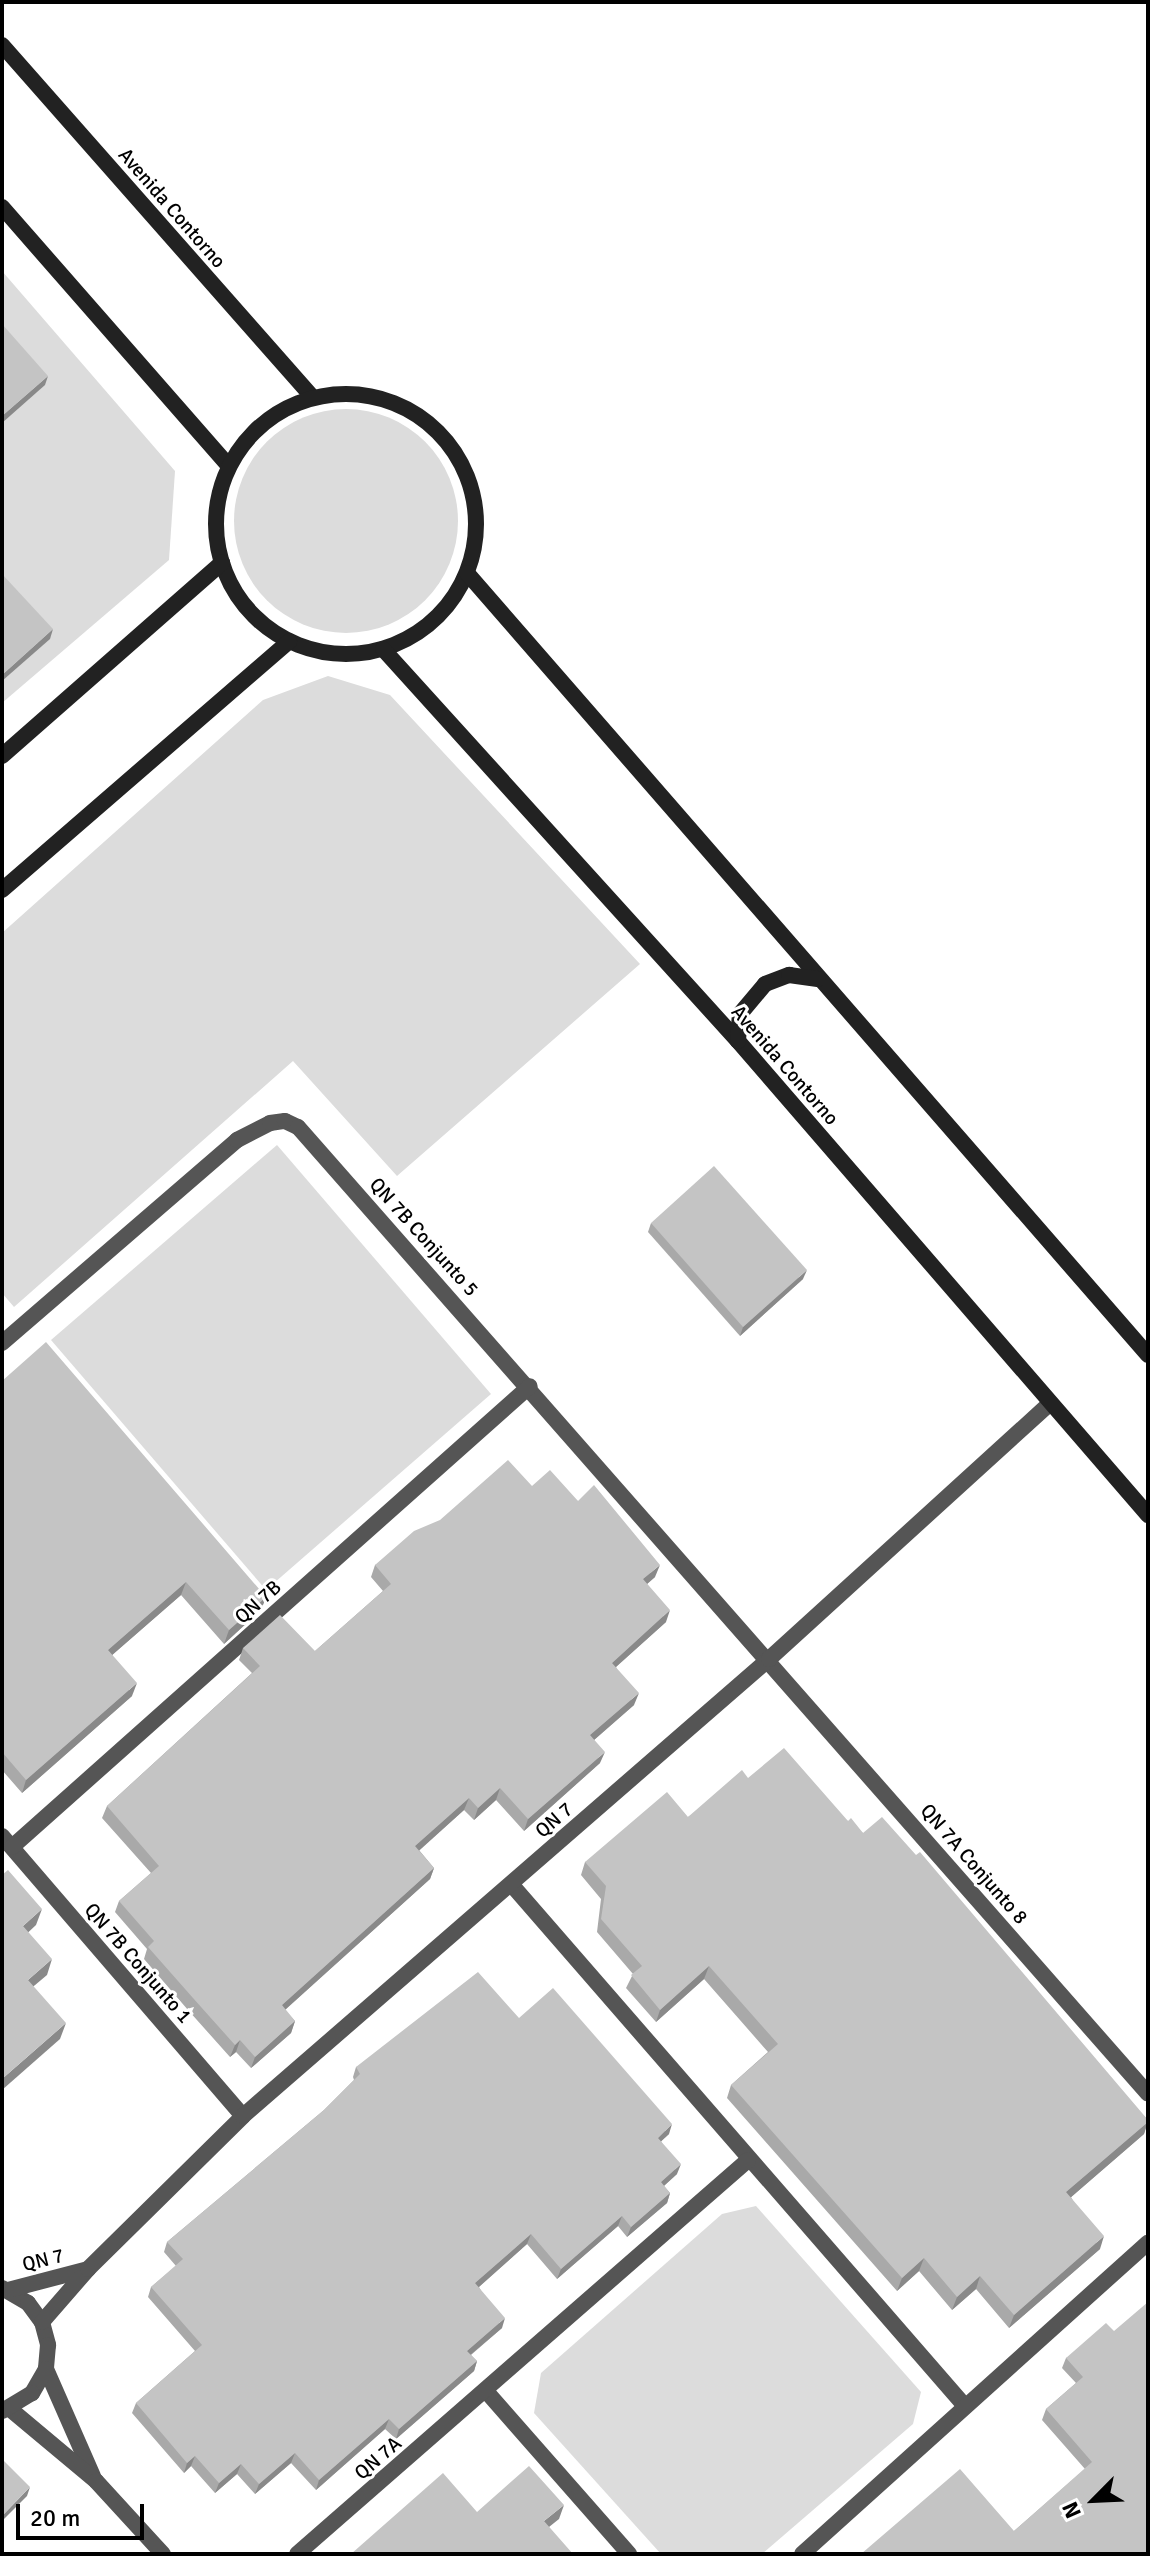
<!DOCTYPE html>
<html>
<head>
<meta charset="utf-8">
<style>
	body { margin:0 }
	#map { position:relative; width:1150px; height:2556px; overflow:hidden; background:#fff; font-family:Signika,sans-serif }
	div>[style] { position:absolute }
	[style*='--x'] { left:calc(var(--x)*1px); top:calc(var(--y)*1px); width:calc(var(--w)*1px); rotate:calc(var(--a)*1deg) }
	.green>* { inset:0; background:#dcdcdc }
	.round { border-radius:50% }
	.minor>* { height:16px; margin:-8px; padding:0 8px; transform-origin:8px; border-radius:8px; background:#555 }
	.tertiary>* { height:16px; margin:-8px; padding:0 8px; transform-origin:8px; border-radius:8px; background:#555 }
	.secondary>* { height:16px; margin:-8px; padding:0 8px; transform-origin:8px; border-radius:8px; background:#222 }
	.secondary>.ring { margin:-8px; padding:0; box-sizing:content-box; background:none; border:16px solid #222; border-radius:50% }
	.wall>* { inset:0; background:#a9a9a9 }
	.shaded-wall>* { inset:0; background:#898989 }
	.building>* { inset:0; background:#c4c4c4 }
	span { translate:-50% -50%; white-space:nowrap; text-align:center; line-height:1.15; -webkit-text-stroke:6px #fff; paint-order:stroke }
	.street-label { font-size:20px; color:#000 }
	.frame { position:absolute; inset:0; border:4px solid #000; pointer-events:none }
	.north { position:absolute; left:1054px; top:2460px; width:80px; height:80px; -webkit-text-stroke:6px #fff; paint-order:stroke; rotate:246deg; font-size:22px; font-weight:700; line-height:32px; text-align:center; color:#000 }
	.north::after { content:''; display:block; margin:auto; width:28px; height:36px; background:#000; clip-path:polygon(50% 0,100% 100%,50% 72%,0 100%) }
	.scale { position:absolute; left:16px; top:2504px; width:128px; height:36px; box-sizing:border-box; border:4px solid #000; border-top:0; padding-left:10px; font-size:24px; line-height:28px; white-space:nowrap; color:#000; -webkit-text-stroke:6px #fff; paint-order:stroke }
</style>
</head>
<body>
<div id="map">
	<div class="green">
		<div style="clip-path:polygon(2px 271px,175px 471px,169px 560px,2px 703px)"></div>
		<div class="round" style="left:234px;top:409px;width:224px;height:224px"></div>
		<div style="clip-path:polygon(328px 676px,390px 695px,640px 964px,397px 1176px,293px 1061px,14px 1307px,2px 1293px,2px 933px,263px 700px)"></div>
		<div style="clip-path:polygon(277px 1145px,491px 1394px,266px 1590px,51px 1340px)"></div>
		<div style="clip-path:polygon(756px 2206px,921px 2392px,913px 2424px,762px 2554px,661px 2554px,534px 2413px,541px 2373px,722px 2214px)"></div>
	</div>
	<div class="minor">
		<div style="--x:2;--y:1343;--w:311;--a:-40.8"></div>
		<div style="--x:237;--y:1140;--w:37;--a:-27"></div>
		<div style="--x:270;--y:1123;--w:15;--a:-8"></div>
		<div style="--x:285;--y:1121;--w:14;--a:25"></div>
		<div style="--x:298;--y:1127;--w:1287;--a:48.68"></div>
		<div style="--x:2;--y:1836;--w:369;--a:49.3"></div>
		<div style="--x:12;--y:1847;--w:693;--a:-41.67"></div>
		<div style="--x:511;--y:1884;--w:692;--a:48.99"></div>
		<div style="--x:46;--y:2369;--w:117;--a:66.3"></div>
		<div style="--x:486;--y:2391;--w:217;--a:48.7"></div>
		<div style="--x:10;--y:2409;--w:112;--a:39.9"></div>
		<div style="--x:96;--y:2481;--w:99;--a:47.5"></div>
		<div style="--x:297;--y:2554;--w:599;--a:-41.14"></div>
		<div style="--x:802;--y:2554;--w:465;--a:-42"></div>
	</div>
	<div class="tertiary">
		<div style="--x:2;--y:2288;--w:30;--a:30"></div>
		<div style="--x:28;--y:2303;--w:24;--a:54"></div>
		<div style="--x:42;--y:2322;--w:24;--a:75"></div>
		<div style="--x:48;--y:2345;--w:24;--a:95"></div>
		<div style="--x:46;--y:2369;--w:28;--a:120"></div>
		<div style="--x:32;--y:2393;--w:35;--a:149"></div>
		<div style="--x:8;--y:2290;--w:83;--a:-14.7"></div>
		<div style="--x:42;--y:2322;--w:70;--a:-49"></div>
		<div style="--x:88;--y:2269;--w:218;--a:-44.6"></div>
		<div style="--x:243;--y:2116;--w:697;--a:-40.98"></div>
		<div style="--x:769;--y:1659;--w:380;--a:-42.3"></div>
	</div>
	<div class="secondary">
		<div style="--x:2;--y:45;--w:469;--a:48.6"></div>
		<div style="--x:2;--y:207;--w:344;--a:48.8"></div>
		<div class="ring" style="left:216px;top:394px;width:244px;height:244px"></div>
		<div style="--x:467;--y:573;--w:1037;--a:48.95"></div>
		<div style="--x:383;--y:649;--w:529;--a:47.84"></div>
		<div style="--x:738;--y:1041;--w:627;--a:49.14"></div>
		<div style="--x:2;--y:756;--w:293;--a:-41.3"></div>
		<div style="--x:2;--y:890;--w:380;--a:-40.9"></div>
		<div style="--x:738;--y:1041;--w:27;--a:-86"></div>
		<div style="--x:740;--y:1014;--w:39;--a:-50"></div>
		<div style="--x:765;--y:984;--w:26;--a:-21"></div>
		<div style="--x:789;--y:975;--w:29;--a:8"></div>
	</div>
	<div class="wall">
		<div style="clip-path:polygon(651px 1223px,803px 1279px,740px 1336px,648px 1232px)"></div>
		<div style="clip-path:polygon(2px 1381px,266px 1597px,261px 1610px,224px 1644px,181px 1595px,112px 1655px,132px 1696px,22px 1793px,2px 1770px)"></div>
		<div style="clip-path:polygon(532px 1486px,578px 1501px,655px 1577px,647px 1584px,666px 1622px,616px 1667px,634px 1705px,594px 1740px,600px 1763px,524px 1831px,496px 1800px,474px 1820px,464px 1810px,419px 1850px,434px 1868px,430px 1879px,285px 2010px,295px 2021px,291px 2033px,251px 2068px,236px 2052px,230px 2057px,188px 2010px,144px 1959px,147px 1949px,115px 1912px,119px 1901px,151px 1873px,102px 1818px,107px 1806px,252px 1673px,239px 1660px,243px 1648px,315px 1651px,383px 1591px,371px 1577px,375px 1565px)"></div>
		<div style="clip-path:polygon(748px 1778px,848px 1821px,863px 1833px,1148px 2120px,1144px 2134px,1071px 2197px,1100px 2249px,1009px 2328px,976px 2289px,952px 2310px,919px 2271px,897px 2291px,727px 2098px,731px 2085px,768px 2052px,704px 1979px,656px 2022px,626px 1988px,633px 1974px,597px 1932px,601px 1899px,581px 1875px,585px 1862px,688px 1817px)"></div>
		<div style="clip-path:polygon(519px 2018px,669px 2134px,661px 2141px,677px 2174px,664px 2186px,670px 2193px,667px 2203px,627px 2237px,618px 2226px,557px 2279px,527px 2244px,479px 2287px,502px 2328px,471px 2355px,477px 2361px,474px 2371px,396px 2439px,385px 2429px,316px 2490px,291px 2463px,255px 2494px,237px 2474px,215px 2493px,191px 2466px,184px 2473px,132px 2413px,136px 2403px,195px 2351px,148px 2297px,151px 2287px,176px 2266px,164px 2252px,167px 2242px,324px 2110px,354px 2080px,353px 2077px,356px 2067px)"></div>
		<div style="clip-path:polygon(1114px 2331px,1148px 2554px,1014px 2531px,1085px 2469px,1042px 2420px,1046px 2409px,1076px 2383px,1062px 2368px,1066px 2358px)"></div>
	</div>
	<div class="shaded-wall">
		<div style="clip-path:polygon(48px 376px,45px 385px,2px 423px,2px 416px)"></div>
		<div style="clip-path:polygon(53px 629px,50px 639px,2px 681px,2px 675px)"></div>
		<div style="clip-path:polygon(807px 1270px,803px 1279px,740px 1336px,743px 1327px)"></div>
		<div style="clip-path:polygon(660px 1565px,655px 1577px,639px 1591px,643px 1579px)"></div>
		<div style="clip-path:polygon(186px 1582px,181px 1595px,103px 1663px,108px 1650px)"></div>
		<div style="clip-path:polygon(266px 1597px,261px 1610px,224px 1644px,229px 1630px)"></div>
		<div style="clip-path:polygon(670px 1610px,666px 1622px,608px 1674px,612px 1663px)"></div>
		<div style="clip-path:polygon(137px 1683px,132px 1696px,22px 1793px,26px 1780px)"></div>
		<div style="clip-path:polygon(639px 1693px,634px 1705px,586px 1747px,590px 1735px)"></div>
		<div style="clip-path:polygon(605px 1752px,600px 1763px,524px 1831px,528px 1819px)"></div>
		<div style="clip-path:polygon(500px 1788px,496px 1800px,474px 1820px,478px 1808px)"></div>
		<div style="clip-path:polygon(469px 1798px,464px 1810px,411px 1858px,415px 1846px)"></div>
		<div style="clip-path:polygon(434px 1868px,430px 1879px,277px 2017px,282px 2005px)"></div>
		<div style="clip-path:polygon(42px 1909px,36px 1925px,18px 1942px,23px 1926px)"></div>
		<div style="clip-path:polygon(52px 1959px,47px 1975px,22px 1996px,28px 1980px)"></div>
		<div style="clip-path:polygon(709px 1966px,704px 1979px,656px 2022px,660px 2010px)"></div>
		<div style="clip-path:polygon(295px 2021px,291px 2033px,251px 2068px,255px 2057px)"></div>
		<div style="clip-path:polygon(66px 2023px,60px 2039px,2px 2090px,2px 2079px)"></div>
		<div style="clip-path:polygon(240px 2040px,236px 2052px,230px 2057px,235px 2045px)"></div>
		<div style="clip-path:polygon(1148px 2122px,1144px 2134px,1062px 2205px,1066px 2192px)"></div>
		<div style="clip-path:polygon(672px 2124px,669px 2134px,654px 2148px,658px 2138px)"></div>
		<div style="clip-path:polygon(681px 2164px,677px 2174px,657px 2192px,661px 2182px)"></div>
		<div style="clip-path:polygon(670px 2193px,667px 2203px,627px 2237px,631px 2227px)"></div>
		<div style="clip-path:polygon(622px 2216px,618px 2226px,557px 2279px,561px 2269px)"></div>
		<div style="clip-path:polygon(531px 2234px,527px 2244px,472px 2293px,475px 2283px)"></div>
		<div style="clip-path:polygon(1104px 2236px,1100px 2249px,1009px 2328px,1014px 2315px)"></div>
		<div style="clip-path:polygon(924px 2258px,919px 2271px,897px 2291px,902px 2278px)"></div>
		<div style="clip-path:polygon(980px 2276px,976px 2289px,952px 2310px,957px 2297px)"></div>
		<div style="clip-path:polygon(505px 2318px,502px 2328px,463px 2361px,467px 2351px)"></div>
		<div style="clip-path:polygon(477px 2361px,474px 2371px,396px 2439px,399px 2429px)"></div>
		<div style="clip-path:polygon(389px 2419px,385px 2429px,316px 2490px,319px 2480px)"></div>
		<div style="clip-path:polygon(295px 2453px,291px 2463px,255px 2494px,259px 2484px)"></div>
		<div style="clip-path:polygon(195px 2456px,191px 2466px,184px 2473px,187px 2463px)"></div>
		<div style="clip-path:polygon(241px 2464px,237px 2474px,215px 2493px,219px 2483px)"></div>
		<div style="clip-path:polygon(30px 2487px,27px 2496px,2px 2521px,2px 2516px)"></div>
		<div style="clip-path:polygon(564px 2505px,559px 2519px,539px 2535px,544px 2521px)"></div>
	</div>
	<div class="building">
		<div style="clip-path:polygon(2px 324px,48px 376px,2px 416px)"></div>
		<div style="clip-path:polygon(2px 574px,53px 629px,2px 675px)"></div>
		<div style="clip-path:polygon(714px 1166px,807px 1270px,743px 1327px,651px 1223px)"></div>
		<div style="clip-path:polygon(46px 1342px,266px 1597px,229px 1630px,186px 1582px,108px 1650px,137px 1683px,26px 1780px,2px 1752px,2px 1381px)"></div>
		<div style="clip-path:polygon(508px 1460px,532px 1486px,550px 1470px,578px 1501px,594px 1485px,660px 1565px,643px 1579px,670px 1610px,612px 1663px,639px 1693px,590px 1735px,605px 1752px,528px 1819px,500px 1788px,478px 1808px,469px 1798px,415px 1846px,434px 1868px,282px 2005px,295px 2021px,255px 2057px,240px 2040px,235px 2045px,193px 1998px,148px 1947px,154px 1941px,119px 1901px,159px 1866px,107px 1806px,260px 1666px,243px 1648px,280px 1615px,315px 1651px,391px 1584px,375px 1565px,414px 1531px,440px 1520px)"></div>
		<div style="clip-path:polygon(784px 1748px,848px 1821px,851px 1818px,863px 1833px,882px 1817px,916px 1855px,920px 1852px,1148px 2120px,1148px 2122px,1066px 2192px,1104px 2236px,1014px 2315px,980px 2276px,957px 2297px,924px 2258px,902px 2278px,731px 2085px,778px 2044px,709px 1966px,660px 2010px,631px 1975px,642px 1966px,601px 1919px,606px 1886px,585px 1862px,667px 1792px,688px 1817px,742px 1770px,748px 1778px)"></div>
		<div style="clip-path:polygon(8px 1870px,42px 1909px,23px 1926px,52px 1959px,28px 1980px,66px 2023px,2px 2079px,2px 1875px)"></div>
		<div style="clip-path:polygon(478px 1972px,519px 2018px,553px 1988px,672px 2124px,658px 2138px,681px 2164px,661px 2182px,670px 2193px,631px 2227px,622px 2216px,561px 2269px,531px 2234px,475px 2283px,505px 2318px,467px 2351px,477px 2361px,399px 2429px,389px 2419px,319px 2480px,295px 2453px,259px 2484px,241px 2464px,219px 2483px,195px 2456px,187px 2463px,136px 2403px,202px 2345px,151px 2287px,183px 2259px,167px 2242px,324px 2110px,360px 2074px,356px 2067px)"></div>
		<div style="clip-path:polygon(1148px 2302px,1148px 2554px,861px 2554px,960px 2469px,1014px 2531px,1092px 2462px,1046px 2409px,1083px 2377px,1066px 2358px,1106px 2323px,1114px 2331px)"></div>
		<div style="clip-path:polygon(2px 2459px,30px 2487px,2px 2516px)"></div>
		<div style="clip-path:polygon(529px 2466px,564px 2505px,544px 2521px,573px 2554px,351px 2554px,443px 2473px,477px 2512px)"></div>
	</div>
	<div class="street-label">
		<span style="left:172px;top:208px;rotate:49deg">Avenida Contorno</span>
		<span style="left:785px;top:1065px;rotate:49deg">Avenida Contorno</span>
		<span style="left:424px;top:1237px;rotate:48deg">QN 7B Conjunto 5</span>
		<span style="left:258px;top:1602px;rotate:-42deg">QN 7B</span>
		<span style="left:554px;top:1820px;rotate:-41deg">QN 7</span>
		<span style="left:974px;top:1864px;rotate:49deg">QN 7A Conjunto 8</span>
		<span style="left:138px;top:1963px;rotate:49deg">QN 7B Conjunto 1</span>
		<span style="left:43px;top:2260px;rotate:-14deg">QN 7</span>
		<span style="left:378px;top:2458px;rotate:-41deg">QN 7A</span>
	</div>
	<div class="frame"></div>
	<div class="north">N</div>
	<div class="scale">20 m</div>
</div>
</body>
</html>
